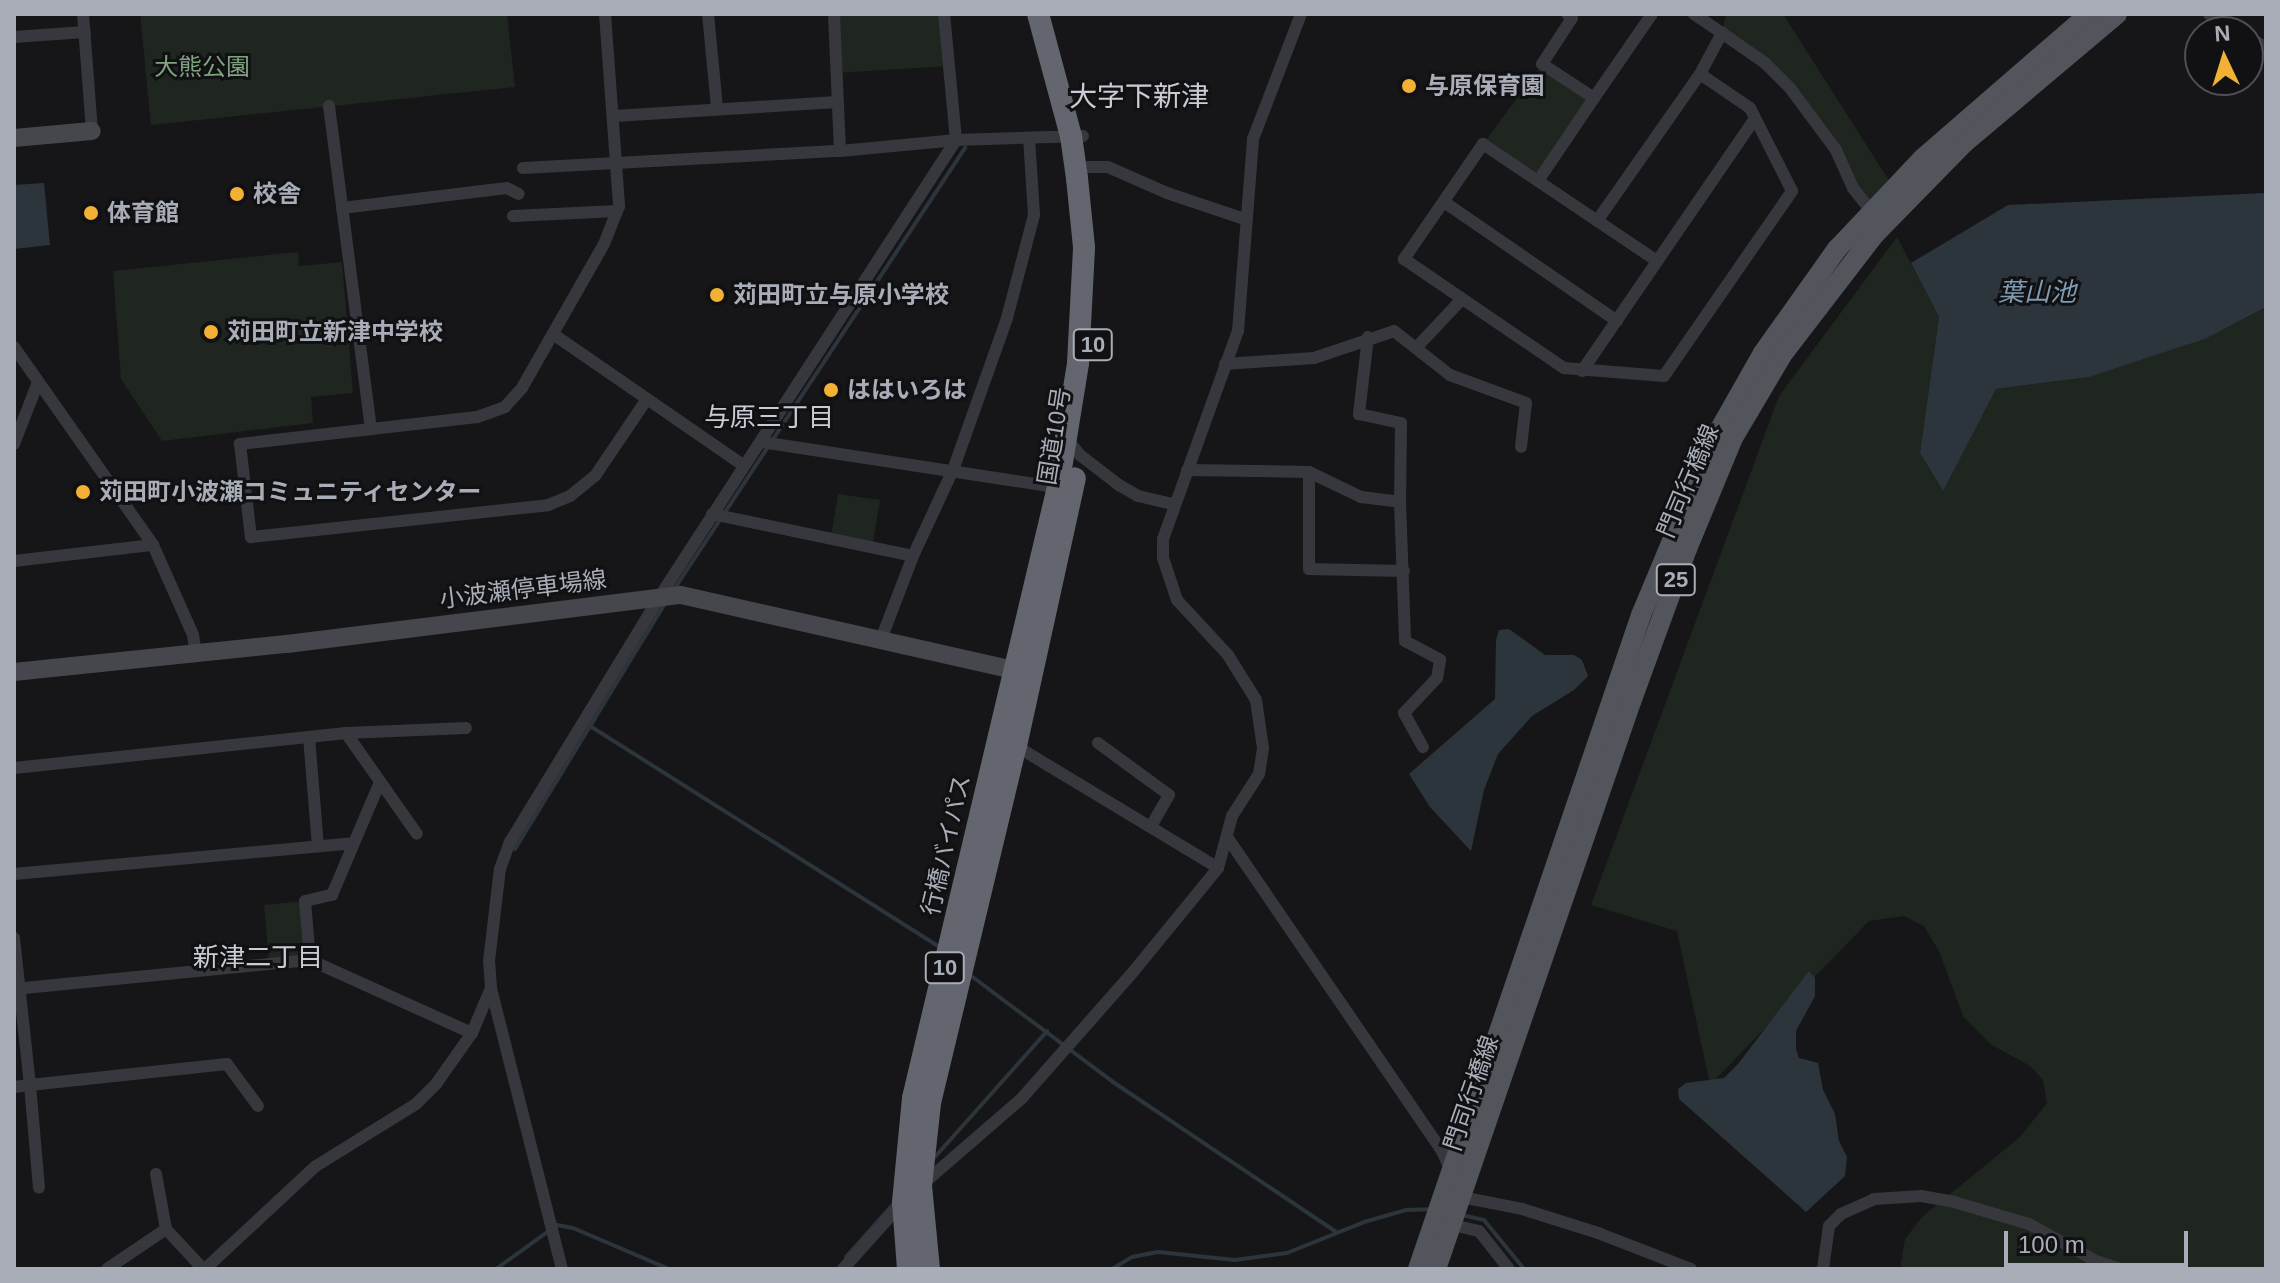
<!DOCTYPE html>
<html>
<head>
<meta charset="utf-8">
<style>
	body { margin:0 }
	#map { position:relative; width:2280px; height:1283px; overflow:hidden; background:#161618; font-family:Arial,"Noto Sans JP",sans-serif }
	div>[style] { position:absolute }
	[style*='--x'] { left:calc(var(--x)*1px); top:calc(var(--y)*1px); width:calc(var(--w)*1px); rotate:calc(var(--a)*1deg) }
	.green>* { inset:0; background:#1e261f }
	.water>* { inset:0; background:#2c353c }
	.stream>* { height:4px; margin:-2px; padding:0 2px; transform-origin:2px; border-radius:2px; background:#2c353c }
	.street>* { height:12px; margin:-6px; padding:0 6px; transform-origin:6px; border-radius:6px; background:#37383d }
	.secondary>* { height:18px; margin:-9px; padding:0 9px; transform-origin:9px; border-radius:9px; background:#45474d }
	.primary>* { height:20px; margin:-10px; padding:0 10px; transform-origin:10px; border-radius:10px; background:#53555c }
	.highway>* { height:22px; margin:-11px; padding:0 11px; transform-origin:11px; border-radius:11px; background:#63666e }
	.dots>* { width:22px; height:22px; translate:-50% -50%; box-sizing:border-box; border:4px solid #111113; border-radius:50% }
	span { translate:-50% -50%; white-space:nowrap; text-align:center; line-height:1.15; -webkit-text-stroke:6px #111113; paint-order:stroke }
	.shield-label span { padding:2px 6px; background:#111113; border:2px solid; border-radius:6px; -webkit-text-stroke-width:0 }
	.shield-label { font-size:22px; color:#a8adb8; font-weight:700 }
	.park-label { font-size:24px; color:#7fa381 }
	.poi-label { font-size:24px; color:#a8adb8; font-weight:700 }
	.left { translate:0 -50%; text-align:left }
	.street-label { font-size:24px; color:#a8adb8 }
	.water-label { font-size:26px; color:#7f9bb3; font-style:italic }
	.neighbourhood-label { font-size:26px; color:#c9ccd4 }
	.quarter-label { font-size:28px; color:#c9ccd4 }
	.frame { position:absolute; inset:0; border:16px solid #a8adb8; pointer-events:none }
	.north { position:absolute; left:2184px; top:16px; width:80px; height:80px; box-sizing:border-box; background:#111113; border:2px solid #4d4f55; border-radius:50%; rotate:356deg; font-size:22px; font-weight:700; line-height:32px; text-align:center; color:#a8adb8 }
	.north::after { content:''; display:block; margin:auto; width:28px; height:36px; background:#f2b134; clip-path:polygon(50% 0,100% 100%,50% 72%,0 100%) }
	.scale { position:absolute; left:2004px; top:1231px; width:184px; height:36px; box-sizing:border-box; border:4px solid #a8adb8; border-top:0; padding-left:10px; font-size:24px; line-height:28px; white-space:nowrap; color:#a8adb8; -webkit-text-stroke:6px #111113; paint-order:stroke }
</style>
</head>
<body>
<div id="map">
	<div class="green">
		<div style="clip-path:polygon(140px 14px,507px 14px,515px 87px,151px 125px)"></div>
		<div style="clip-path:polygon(834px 14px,944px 14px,948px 66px,836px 73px)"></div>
		<div style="clip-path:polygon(1726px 14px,1783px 14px,1895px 190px,1872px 212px,1790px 88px,1722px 33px)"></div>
		<div style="clip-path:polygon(1542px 64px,1594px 98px,1538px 181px,1483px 144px)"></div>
		<div style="clip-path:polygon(1897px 237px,1939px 317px,1920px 453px,1942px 490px,1996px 389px,2089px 377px,2205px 339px,2266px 307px,2266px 1269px,1900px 1269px,1905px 1239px,1922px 1217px,2020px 1137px,2047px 1103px,2043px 1080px,2030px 1066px,1992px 1045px,1963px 1016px,1939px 951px,1924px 926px,1904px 916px,1869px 921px,1710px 1085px,1677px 931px,1591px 905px,1779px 396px)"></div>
		<div style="clip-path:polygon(298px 252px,299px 266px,342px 262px,353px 393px,311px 397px,313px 423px,162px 441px,121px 379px,113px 271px)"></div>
		<div style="clip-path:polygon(838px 494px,880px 500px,873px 542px,831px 536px)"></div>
		<div style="clip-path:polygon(305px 901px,310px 960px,269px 963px,264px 905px)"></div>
	</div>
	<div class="water">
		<div style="clip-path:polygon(44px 183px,50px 245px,14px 249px,14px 185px)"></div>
		<div style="clip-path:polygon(2266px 193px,2266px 307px,2205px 339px,2089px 377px,1996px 389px,1943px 491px,1920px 453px,1939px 317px,1911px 263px,2008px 205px)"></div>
		<div style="clip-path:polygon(1509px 629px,1545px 655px,1574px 655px,1582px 660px,1588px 676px,1574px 690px,1532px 716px,1498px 754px,1484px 790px,1471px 851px,1430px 807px,1409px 774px,1495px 699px,1496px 640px,1499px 630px)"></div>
		<div style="clip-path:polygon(1809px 971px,1815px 978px,1815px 996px,1796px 1031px,1796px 1049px,1799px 1058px,1818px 1063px,1823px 1090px,1835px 1114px,1839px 1141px,1847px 1157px,1845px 1176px,1806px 1212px,1679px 1099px,1678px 1089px,1686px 1083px,1724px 1078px,1738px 1064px)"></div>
	</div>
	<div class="stream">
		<div style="--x:673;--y:591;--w:531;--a:-56.61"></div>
		<div style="--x:590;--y:726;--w:414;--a:32.3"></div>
		<div style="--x:515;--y:849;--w:286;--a:-58.6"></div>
		<div style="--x:970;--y:975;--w:179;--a:36.8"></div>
		<div style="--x:1113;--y:1082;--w:269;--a:33.9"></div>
		<div style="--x:934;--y:1158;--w:170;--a:-48.3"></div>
		<div style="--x:1462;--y:1215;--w:23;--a:13"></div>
		<div style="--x:1484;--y:1220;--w:63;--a:50.8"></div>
		<div style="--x:846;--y:1257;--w:75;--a:-48.2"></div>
		<div style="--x:496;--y:1269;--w:75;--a:-35.8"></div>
		<div style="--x:557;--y:1225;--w:16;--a:11"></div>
		<div style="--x:573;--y:1228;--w:104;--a:23.1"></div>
		<div style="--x:1112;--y:1269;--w:23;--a:-31"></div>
		<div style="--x:1132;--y:1257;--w:26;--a:-11"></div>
		<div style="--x:1158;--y:1252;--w:77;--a:5.9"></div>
		<div style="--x:1235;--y:1260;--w:52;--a:-7.7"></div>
		<div style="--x:1287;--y:1253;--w:83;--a:-21.9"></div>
		<div style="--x:1364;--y:1222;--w:44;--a:-15.9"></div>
		<div style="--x:1406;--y:1210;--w:24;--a:-2"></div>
	</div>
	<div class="street">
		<div style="--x:83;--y:14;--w:117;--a:85.6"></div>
		<div style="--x:605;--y:14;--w:193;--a:85.8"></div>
		<div style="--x:619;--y:206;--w:41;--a:111.5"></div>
		<div style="--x:604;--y:244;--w:166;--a:119.7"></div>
		<div style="--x:522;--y:388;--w:25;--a:132"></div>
		<div style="--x:505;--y:407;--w:30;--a:160"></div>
		<div style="--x:477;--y:417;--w:239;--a:173.5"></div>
		<div style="--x:240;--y:444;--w:94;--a:83.3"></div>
		<div style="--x:251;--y:537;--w:299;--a:-6.1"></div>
		<div style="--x:548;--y:505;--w:24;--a:-22"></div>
		<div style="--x:570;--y:496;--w:32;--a:-39"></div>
		<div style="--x:595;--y:476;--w:93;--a:-56"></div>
		<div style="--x:708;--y:14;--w:94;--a:84.5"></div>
		<div style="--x:834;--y:14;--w:137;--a:87.5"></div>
		<div style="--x:2209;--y:14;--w:35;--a:31"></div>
		<div style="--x:1722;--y:33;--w:52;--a:34.9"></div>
		<div style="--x:1765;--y:63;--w:35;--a:45"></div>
		<div style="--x:1790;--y:88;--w:77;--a:53.4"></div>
		<div style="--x:1836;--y:150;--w:42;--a:65.9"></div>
		<div style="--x:1853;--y:188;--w:34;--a:52"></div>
		<div style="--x:14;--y:37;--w:71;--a:-4"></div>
		<div style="--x:2248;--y:37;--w:21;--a:31"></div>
		<div style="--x:1594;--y:98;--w:102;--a:-55.4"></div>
		<div style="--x:329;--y:106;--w:326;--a:82.6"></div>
		<div style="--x:615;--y:116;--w:222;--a:-3.6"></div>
		<div style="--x:1088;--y:167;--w:20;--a:0"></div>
		<div style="--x:1108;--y:167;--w:64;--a:23.8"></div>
		<div style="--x:1167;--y:193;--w:84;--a:18.6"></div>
		<div style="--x:523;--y:168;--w:317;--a:-3.1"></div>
		<div style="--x:840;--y:151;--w:117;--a:-5.4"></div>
		<div style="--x:956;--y:140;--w:127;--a:-1.8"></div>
		<div style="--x:1538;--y:181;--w:100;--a:-56"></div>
		<div style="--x:1594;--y:98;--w:62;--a:-146.8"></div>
		<div style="--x:1542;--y:64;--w:55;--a:-56.9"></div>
		<div style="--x:1572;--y:18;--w:6;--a:-141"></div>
		<div style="--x:1444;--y:202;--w:210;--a:34.5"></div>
		<div style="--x:342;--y:208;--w:166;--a:-6.9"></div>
		<div style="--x:507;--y:188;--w:13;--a:27"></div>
		<div style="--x:513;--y:216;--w:104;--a:-2.8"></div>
		<div style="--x:1597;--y:221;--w:179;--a:-55"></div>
		<div style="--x:1657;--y:261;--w:210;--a:-146.1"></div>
		<div style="--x:1483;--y:144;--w:140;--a:124.5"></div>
		<div style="--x:1404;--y:259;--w:194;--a:34.3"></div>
		<div style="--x:1564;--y:368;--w:100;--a:4.6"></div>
		<div style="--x:1664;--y:376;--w:225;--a:-55.3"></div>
		<div style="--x:1792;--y:191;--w:93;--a:-116.8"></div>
		<div style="--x:1750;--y:108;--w:60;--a:-145.8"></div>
		<div style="--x:1700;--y:74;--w:47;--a:-61.8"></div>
		<div style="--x:1722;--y:33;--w:34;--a:-146"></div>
		<div style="--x:553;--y:334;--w:232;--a:34.6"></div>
		<div style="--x:1368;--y:337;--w:78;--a:96.7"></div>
		<div style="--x:1359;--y:414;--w:43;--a:12.1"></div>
		<div style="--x:1401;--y:423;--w:79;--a:90.7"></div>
		<div style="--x:1400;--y:502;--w:139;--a:87.9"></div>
		<div style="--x:1405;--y:641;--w:40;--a:28"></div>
		<div style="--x:1440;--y:660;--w:18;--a:99"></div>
		<div style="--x:1437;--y:678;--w:48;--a:133.3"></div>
		<div style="--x:1404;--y:713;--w:39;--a:61"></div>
		<div style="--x:14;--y:347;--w:242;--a:54.9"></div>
		<div style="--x:153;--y:545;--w:98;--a:66"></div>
		<div style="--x:193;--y:635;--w:18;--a:81"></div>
		<div style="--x:1416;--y:348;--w:67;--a:-46.8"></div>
		<div style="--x:1225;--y:364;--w:89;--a:-3.9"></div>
		<div style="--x:1314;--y:358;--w:84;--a:-18.6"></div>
		<div style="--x:1394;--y:331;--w:71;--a:38.2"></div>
		<div style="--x:1450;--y:375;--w:81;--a:20.2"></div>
		<div style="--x:1526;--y:403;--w:44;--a:96.5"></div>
		<div style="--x:1582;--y:371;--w:306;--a:-55.6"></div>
		<div style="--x:1067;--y:439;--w:21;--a:51"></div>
		<div style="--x:1080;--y:455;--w:49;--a:37.6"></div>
		<div style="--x:1119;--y:485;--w:22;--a:30"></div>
		<div style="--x:1138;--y:496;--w:37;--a:13"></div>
		<div style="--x:761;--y:442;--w:304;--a:8.7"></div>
		<div style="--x:14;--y:444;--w:66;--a:-68.8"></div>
		<div style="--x:1187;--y:470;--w:122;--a:0.9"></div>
		<div style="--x:1309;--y:472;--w:58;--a:25.7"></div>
		<div style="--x:1361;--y:497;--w:39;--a:7"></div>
		<div style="--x:1309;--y:472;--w:97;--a:90"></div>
		<div style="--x:1309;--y:569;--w:95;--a:1.2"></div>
		<div style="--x:712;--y:514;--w:205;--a:11.8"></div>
		<div style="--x:14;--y:561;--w:140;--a:-6.6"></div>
		<div style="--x:880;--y:642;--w:92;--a:-69"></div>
		<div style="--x:913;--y:556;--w:95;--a:-65.1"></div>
		<div style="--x:953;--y:470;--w:161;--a:-70.4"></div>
		<div style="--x:1007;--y:318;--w:106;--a:-75.3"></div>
		<div style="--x:1034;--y:215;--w:77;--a:-93.7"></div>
		<div style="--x:346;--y:733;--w:123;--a:54.9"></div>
		<div style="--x:309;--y:737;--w:109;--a:85.3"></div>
		<div style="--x:1098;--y:743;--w:88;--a:36.2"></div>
		<div style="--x:1169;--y:795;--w:36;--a:120"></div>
		<div style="--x:1016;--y:746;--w:236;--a:31.1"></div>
		<div style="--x:14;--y:768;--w:334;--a:-6"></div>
		<div style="--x:346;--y:733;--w:120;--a:-2.4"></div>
		<div style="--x:1227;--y:837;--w:381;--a:55.6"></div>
		<div style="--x:1442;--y:1151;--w:24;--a:66"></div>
		<div style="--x:14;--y:874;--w:340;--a:-5.2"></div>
		<div style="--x:14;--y:938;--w:148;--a:83.8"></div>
		<div style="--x:30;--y:1085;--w:198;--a:-6.1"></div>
		<div style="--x:227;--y:1064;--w:52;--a:53.6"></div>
		<div style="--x:310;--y:960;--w:59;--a:-94.8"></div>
		<div style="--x:305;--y:901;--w:28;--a:-13"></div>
		<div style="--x:332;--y:895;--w:123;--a:-67"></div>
		<div style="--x:14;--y:989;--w:297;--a:-5.6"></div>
		<div style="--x:310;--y:960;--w:178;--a:24.3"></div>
		<div style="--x:14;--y:1087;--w:16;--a:-7"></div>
		<div style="--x:30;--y:1085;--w:103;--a:85"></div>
		<div style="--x:156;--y:1174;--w:56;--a:79.7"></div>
		<div style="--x:166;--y:1229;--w:54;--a:47.2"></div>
		<div style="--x:924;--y:1183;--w:130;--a:-40.9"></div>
		<div style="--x:1022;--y:1098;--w:168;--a:-48.6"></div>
		<div style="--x:1133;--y:972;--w:134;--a:-50.7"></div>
		<div style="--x:1218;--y:868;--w:54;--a:-74.9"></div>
		<div style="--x:1232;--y:816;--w:50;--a:-57.3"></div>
		<div style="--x:1259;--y:774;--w:26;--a:-81"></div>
		<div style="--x:1263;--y:748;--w:49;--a:-98.3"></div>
		<div style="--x:1256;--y:700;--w:53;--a:-121.9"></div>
		<div style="--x:1228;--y:655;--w:75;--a:-132.8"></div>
		<div style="--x:1177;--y:600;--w:44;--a:-108.4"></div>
		<div style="--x:1163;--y:558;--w:19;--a:-90"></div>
		<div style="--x:1163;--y:539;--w:221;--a:-70.2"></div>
		<div style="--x:1238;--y:331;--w:193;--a:-85.5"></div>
		<div style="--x:1253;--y:139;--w:134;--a:-69"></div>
		<div style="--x:1456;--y:1196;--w:67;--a:11.1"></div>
		<div style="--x:1522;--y:1209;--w:80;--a:17.5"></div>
		<div style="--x:1598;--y:1233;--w:100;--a:21.2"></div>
		<div style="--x:1448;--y:1224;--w:32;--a:13"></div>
		<div style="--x:1479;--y:1231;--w:48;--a:51.7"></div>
		<div style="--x:107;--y:1269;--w:71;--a:-34.1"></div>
		<div style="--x:205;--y:1269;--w:151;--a:-42.9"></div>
		<div style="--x:316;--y:1166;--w:118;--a:-31.8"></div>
		<div style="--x:416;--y:1104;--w:28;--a:-45"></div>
		<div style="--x:436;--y:1084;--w:62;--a:-54.8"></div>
		<div style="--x:472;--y:1033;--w:49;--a:-67.1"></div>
		<div style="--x:562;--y:1269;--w:290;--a:-104.2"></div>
		<div style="--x:491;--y:988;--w:27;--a:-94"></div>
		<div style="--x:489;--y:961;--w:93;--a:-83.2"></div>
		<div style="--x:500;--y:869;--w:29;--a:-70"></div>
		<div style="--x:510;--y:842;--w:288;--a:-58.6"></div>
		<div style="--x:660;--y:596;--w:544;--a:-57.01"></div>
		<div style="--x:956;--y:140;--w:127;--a:-95.4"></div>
		<div style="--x:843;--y:1269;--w:91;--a:-48.1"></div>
		<div style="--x:1823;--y:1269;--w:43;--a:-82.1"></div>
		<div style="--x:1829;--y:1226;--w:17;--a:-45"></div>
		<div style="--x:1841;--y:1214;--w:36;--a:-24"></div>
		<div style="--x:1874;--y:1199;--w:47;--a:-3.7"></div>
		<div style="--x:1921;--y:1196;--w:34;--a:10"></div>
		<div style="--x:1954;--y:1202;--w:78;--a:16.3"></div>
		<div style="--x:2029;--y:1224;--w:77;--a:28.9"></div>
		<div style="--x:2096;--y:1261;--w:25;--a:18"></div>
	</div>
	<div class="secondary">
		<div style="--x:14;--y:138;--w:78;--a:-5.1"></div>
		<div style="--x:14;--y:672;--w:274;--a:-5.9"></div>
		<div style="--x:287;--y:644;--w:397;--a:-7.1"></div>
		<div style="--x:681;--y:595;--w:354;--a:12.7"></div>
	</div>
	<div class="primary">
		<div style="--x:1418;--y:1269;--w:691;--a:-71.17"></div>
		<div style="--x:1641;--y:615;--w:194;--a:-67.3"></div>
		<div style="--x:1716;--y:436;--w:95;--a:-60.5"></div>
		<div style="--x:1763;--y:353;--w:128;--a:-54.6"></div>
		<div style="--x:1837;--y:249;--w:125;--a:-46.6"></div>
		<div style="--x:1923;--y:158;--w:220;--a:-40.9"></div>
		<div style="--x:1436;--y:1269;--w:600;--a:-71.02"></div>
		<div style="--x:1631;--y:702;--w:163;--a:-69.9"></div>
		<div style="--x:1687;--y:549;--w:120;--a:-67.5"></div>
		<div style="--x:1733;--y:438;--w:96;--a:-59.4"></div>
		<div style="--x:1782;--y:355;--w:153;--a:-52.5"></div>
		<div style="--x:1875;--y:234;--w:127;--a:-45.6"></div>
		<div style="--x:1964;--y:143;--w:200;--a:-40.1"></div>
	</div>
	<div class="highway">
		<div style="--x:908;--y:1269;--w:67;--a:-94.3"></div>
		<div style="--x:903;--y:1202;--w:104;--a:-84.5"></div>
		<div style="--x:913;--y:1098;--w:628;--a:-76.65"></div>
		<div style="--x:1058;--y:487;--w:126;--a:-80.8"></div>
		<div style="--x:1078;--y:363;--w:116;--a:-87"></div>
		<div style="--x:1084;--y:247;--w:69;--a:-95.8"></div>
		<div style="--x:1077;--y:178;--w:42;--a:-98.1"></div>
		<div style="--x:1071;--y:136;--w:126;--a:-105.1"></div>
		<div style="--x:929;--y:1269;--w:83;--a:-95.5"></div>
		<div style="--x:921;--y:1186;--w:83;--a:-83.8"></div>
		<div style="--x:930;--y:1103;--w:367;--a:-76.5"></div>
		<div style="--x:1016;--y:746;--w:274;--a:-77.6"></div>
	</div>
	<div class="dots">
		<div style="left:1409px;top:86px;background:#f2b134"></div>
		<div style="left:237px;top:194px;background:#f2b134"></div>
		<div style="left:91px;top:213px;background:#f2b134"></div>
		<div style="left:717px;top:295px;background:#f2b134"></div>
		<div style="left:211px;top:332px;background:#f2b134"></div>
		<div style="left:831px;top:390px;background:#f2b134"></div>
		<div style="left:83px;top:492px;background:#f2b134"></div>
	</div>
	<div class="shield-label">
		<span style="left:1093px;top:345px">10</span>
		<span style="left:1676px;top:580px">25</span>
		<span style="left:945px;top:968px">10</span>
	</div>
	<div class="park-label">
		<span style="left:202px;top:67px">大熊公園</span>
	</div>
	<div class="poi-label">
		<span class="left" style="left:1425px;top:86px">与原保育園</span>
		<span class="left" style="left:253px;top:194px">校舎</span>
		<span class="left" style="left:107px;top:213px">体育館</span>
		<span class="left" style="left:733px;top:295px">苅田町立与原小学校</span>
		<span class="left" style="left:227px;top:332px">苅田町立新津中学校</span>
		<span class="left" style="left:847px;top:390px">ははいろは</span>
		<span class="left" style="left:99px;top:492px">苅田町小波瀬コミュニティセンター</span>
	</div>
	<div class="street-label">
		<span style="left:1054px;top:436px;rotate:-81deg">国道10号</span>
		<span style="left:1688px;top:481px;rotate:-67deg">門司行橋線</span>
		<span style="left:523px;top:589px;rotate:-7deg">小波瀬停車場線</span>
		<span style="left:946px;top:845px;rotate:-77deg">行橋バイパス</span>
		<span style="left:1471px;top:1093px;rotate:-71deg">門司行橋線</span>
	</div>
	<div class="water-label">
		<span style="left:2037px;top:293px">葉山池</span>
	</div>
	<div class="neighbourhood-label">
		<span style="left:769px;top:418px">与原三丁目</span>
		<span style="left:258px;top:958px">新津二丁目</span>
	</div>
	<div class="quarter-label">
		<span style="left:1139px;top:97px">大字下新津</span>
	</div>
	<div class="frame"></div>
	<div class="north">N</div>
	<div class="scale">100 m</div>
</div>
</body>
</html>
